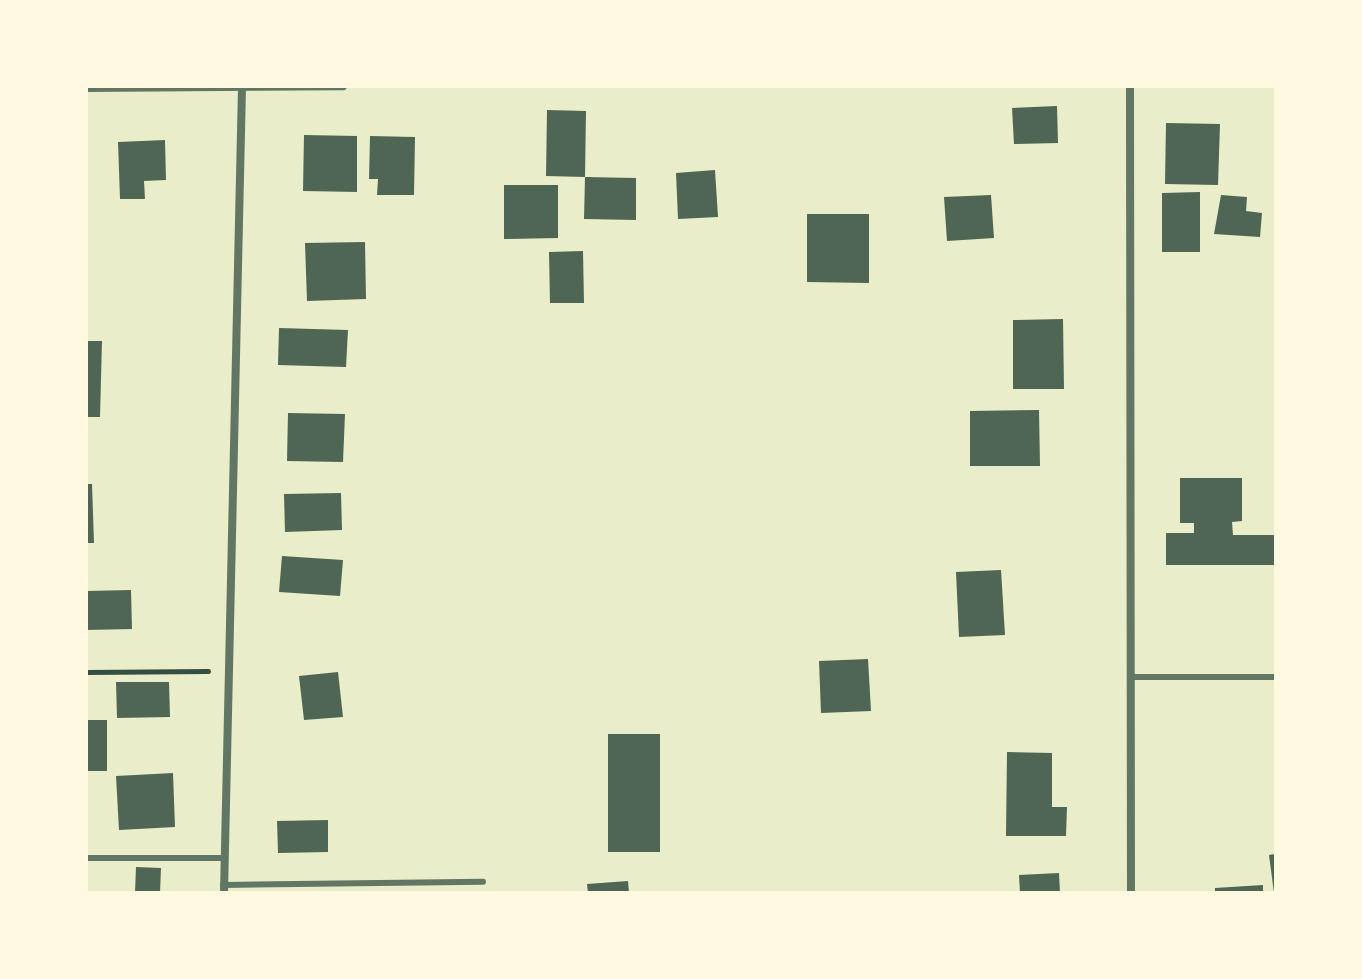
<!DOCTYPE html>
<html>
<head>
<meta charset="utf-8">
<style>
	body { margin:0 }
	#map { position:relative; width:1362px; height:979px; overflow:hidden; background:#e9edc9; font-family:"Alegreya Sans",sans-serif }
	div>[style] { position:absolute }
	[style*='--x'] { left:calc(var(--x)*1px); top:calc(var(--y)*1px); width:calc(var(--w)*1px); rotate:calc(var(--a)*1deg) }
	.building>* { inset:0; background:#4f6655 }
	.path>* { height:5px; margin:-2.5px; padding:0 2.5px; transform-origin:2.5px; border-radius:2.5px; background:#344e41 }
	.service>* { height:6px; margin:-3px; padding:0 3px; transform-origin:3px; border-radius:3px; background:#617663 }
	.minor>* { height:8px; margin:-4px; padding:0 4px; transform-origin:4px; border-radius:4px; background:#617663 }
	span { translate:-50% -50%; white-space:nowrap; text-align:center; line-height:1.15; -webkit-text-stroke:6px #fefae0; paint-order:stroke }
	.frame { position:absolute; inset:0; border:88px solid #fefae0; pointer-events:none }
</style>
</head>
<body>
<div id="map">
	<div class="building">
		<div style="clip-path:polygon(1057px 106px,1058px 143px,1014px 144px,1012px 108px)"></div>
		<div style="clip-path:polygon(547px 110px,586px 111px,585px 177px,546px 176px)"></div>
		<div style="clip-path:polygon(1166px 123px,1220px 124px,1218px 185px,1165px 184px)"></div>
		<div style="clip-path:polygon(304px 135px,357px 136px,357px 192px,303px 191px)"></div>
		<div style="clip-path:polygon(370px 136px,415px 137px,414px 195px,377px 195px,378px 179px,369px 179px)"></div>
		<div style="clip-path:polygon(165px 140px,166px 180px,144px 181px,145px 199px,120px 199px,118px 142px)"></div>
		<div style="clip-path:polygon(715px 170px,718px 217px,678px 219px,676px 173px)"></div>
		<div style="clip-path:polygon(585px 177px,636px 178px,636px 220px,584px 219px)"></div>
		<div style="clip-path:polygon(504px 185px,558px 185px,558px 238px,504px 239px)"></div>
		<div style="clip-path:polygon(1200px 192px,1200px 252px,1162px 252px,1162px 193px)"></div>
		<div style="clip-path:polygon(991px 195px,994px 238px,947px 241px,944px 197px)"></div>
		<div style="clip-path:polygon(1221px 195px,1247px 197px,1246px 211px,1262px 213px,1260px 237px,1214px 234px)"></div>
		<div style="clip-path:polygon(807px 214px,869px 214px,869px 283px,807px 282px)"></div>
		<div style="clip-path:polygon(365px 242px,366px 299px,307px 301px,305px 243px)"></div>
		<div style="clip-path:polygon(583px 251px,584px 303px,550px 303px,549px 252px)"></div>
		<div style="clip-path:polygon(1063px 319px,1064px 389px,1013px 389px,1013px 320px)"></div>
		<div style="clip-path:polygon(279px 328px,348px 330px,346px 367px,278px 365px)"></div>
		<div style="clip-path:polygon(86px 341px,102px 341px,100px 417px,86px 417px)"></div>
		<div style="clip-path:polygon(1039px 410px,1040px 466px,970px 466px,970px 411px)"></div>
		<div style="clip-path:polygon(288px 413px,345px 414px,343px 462px,287px 461px)"></div>
		<div style="clip-path:polygon(1180px 478px,1242px 478px,1242px 521px,1232px 522px,1233px 535px,1276px 535px,1276px 565px,1166px 565px,1166px 533px,1194px 533px,1194px 523px,1180px 523px)"></div>
		<div style="clip-path:polygon(86px 484px,92px 484px,94px 543px,86px 543px)"></div>
		<div style="clip-path:polygon(341px 493px,342px 530px,285px 532px,284px 494px)"></div>
		<div style="clip-path:polygon(282px 556px,343px 560px,340px 596px,279px 592px)"></div>
		<div style="clip-path:polygon(1001px 570px,1005px 635px,959px 637px,956px 572px)"></div>
		<div style="clip-path:polygon(131px 590px,132px 629px,86px 630px,86px 591px)"></div>
		<div style="clip-path:polygon(868px 659px,871px 711px,821px 713px,819px 661px)"></div>
		<div style="clip-path:polygon(338px 672px,343px 717px,304px 720px,299px 676px)"></div>
		<div style="clip-path:polygon(116px 682px,169px 682px,170px 717px,117px 718px)"></div>
		<div style="clip-path:polygon(86px 720px,107px 720px,107px 771px,86px 771px)"></div>
		<div style="clip-path:polygon(608px 734px,660px 734px,660px 852px,608px 852px)"></div>
		<div style="clip-path:polygon(1007px 752px,1052px 753px,1052px 807px,1067px 807px,1066px 836px,1006px 836px)"></div>
		<div style="clip-path:polygon(173px 773px,175px 827px,119px 830px,116px 776px)"></div>
		<div style="clip-path:polygon(328px 820px,328px 852px,278px 853px,277px 821px)"></div>
		<div style="clip-path:polygon(1276px 854px,1276px 893px,1274px 893px,1269px 855px)"></div>
		<div style="clip-path:polygon(136px 867px,161px 868px,160px 893px,135px 893px)"></div>
		<div style="clip-path:polygon(1059px 873px,1060px 893px,1020px 893px,1019px 875px)"></div>
		<div style="clip-path:polygon(628px 881px,629px 893px,588px 893px,587px 884px)"></div>
		<div style="clip-path:polygon(1263px 885px,1263px 893px,1215px 893px,1215px 888px)"></div>
	</div>
	<div class="path">
		<div style="--x:86;--y:672;--w:122;--a:-0.5"></div>
	</div>
	<div class="service">
		<div style="--x:1131;--y:677;--w:145;--a:0"></div>
		<div style="--x:86;--y:858;--w:138;--a:0"></div>
		<div style="--x:223;--y:885;--w:260;--a:-0.7"></div>
	</div>
	<div class="minor">
		<div style="--x:1130;--y:86;--w:807;--a:89.93"></div>
		<div style="--x:86;--y:88;--w:257;--a:-0.4"></div>
		<div style="--x:224;--y:893;--w:807;--a:-88.72"></div>
	</div>
	<div class="frame"></div>
</div>
</body>
</html>
